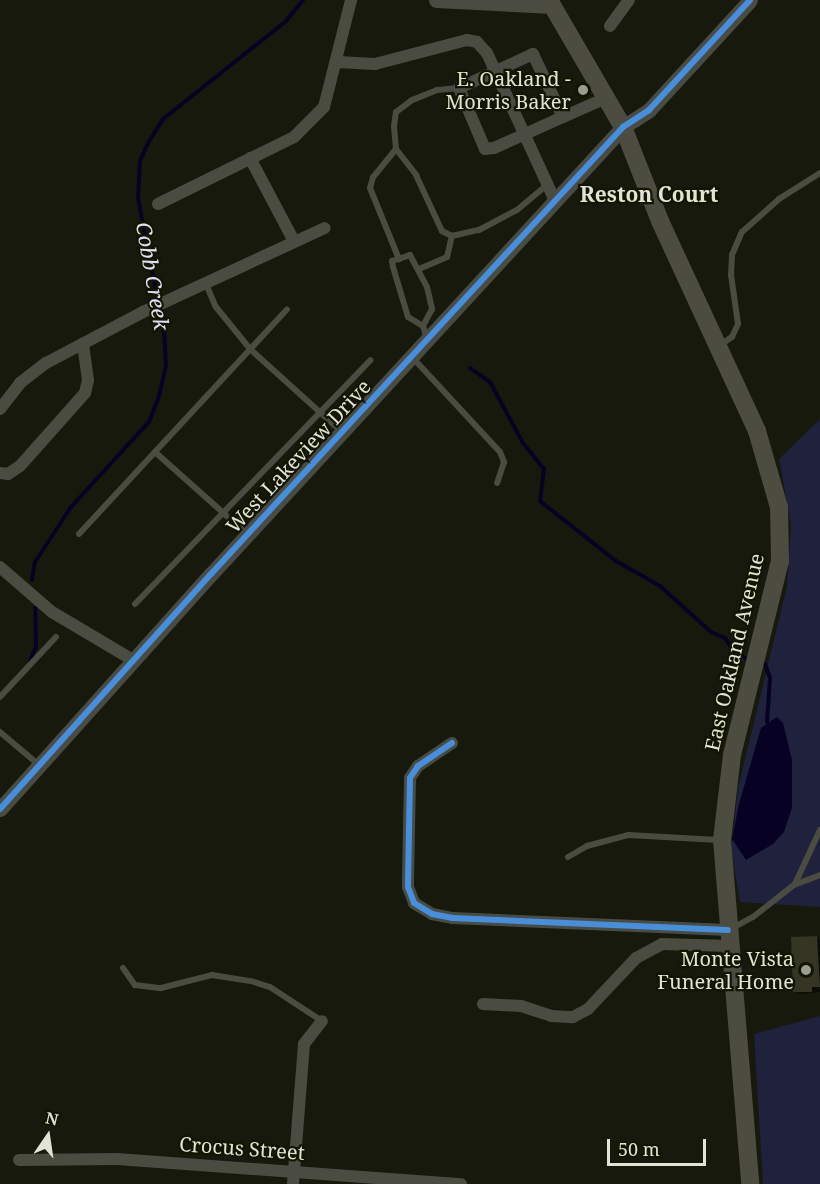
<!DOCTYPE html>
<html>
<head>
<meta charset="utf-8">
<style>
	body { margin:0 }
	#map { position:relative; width:820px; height:1184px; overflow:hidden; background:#17190c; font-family:"Noto Serif",serif }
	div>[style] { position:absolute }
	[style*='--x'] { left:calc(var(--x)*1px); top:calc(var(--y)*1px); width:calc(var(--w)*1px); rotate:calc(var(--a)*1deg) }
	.green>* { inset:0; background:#1f213d }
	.water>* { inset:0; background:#070224 }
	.shadow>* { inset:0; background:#0007 }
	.stream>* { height:4px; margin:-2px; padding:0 2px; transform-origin:2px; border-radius:2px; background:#070224 }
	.building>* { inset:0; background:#343623 }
	.service>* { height:6px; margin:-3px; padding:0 3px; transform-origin:3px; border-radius:3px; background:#4b4c41 }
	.minor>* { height:12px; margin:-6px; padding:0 6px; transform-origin:6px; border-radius:6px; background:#4b4c41 }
	.tertiary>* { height:15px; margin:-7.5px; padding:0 7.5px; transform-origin:7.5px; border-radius:7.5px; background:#4b4c41 }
	.secondary>* { height:18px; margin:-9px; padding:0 9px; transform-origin:9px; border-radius:9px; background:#4c4d40 }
	.cycleway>* { height:6px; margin:-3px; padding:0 3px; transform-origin:3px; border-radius:3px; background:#468fdf }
	.dots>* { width:16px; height:16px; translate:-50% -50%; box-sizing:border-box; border:3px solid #131501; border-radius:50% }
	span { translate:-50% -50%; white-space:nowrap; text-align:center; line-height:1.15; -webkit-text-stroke:4.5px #131501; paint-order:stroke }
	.poi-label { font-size:20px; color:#e1e4d5 }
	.right { translate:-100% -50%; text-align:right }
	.street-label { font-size:20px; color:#e1e4d5 }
	.neighbourhood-label { font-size:21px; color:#e1e4d5; font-weight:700 }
	.water-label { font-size:21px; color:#dee1f6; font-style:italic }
	.north { position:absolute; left:18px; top:1106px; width:60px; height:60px; -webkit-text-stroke:4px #131501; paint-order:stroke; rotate:13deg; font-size:16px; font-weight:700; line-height:24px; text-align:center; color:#e1e4d5 }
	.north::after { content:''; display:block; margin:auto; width:21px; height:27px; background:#e1e4d5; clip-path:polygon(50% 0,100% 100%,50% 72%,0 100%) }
	.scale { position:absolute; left:607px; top:1139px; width:99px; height:27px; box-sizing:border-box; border:3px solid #e1e4d5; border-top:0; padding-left:8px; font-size:18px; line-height:21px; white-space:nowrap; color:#e1e4d5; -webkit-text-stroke:4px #131501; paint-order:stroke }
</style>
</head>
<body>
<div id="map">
	<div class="green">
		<div style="clip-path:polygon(820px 419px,820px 907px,740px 902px,731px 849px,738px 788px,787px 586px,791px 524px,779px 459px)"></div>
		<div style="clip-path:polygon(820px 1016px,820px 1184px,763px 1184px,754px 1034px)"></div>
	</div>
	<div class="water">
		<div style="clip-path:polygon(777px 717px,783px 723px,792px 760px,792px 808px,784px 832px,773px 844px,746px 860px,732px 839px,739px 804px,761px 728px)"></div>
	</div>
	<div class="shadow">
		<div style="clip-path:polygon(816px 938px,820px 940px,820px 992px,800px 994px,794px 991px)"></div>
	</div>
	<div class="stream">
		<div style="--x:470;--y:368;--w:24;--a:35"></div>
		<div style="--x:490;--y:382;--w:69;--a:61.6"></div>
		<div style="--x:523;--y:443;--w:33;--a:51"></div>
		<div style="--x:544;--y:469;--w:32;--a:97"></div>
		<div style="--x:540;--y:501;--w:97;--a:38.3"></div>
		<div style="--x:616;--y:561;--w:51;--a:29.6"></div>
		<div style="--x:660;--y:586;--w:69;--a:42"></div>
		<div style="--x:711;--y:632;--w:15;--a:23"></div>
		<div style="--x:725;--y:638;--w:21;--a:55"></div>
		<div style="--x:737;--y:655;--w:9;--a:21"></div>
		<div style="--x:32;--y:580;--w:18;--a:-81"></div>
		<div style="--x:35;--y:562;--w:66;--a:-56.8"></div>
		<div style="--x:71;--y:507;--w:115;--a:-47.5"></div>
		<div style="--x:149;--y:422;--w:28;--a:-69"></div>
		<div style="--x:159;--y:396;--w:31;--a:-77"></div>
		<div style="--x:166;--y:366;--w:33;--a:-93"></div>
		<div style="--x:164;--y:333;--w:137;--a:-100.9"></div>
		<div style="--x:138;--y:198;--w:37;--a:-87"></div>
		<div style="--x:140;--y:161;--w:20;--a:-66"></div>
		<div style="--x:148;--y:143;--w:28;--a:-58"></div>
		<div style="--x:163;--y:119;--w:157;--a:-38.5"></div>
		<div style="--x:286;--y:21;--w:27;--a:-51"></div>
		<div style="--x:29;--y:664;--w:18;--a:-68"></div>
		<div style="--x:36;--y:647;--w:39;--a:-91"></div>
		<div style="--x:765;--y:664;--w:15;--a:70"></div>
		<div style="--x:770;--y:678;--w:44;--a:93.9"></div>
	</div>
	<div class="building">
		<div style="clip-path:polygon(817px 936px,820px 987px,812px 987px,812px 992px,793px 992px,791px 937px)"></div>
	</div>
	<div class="service">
		<div style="--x:459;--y:88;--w:22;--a:175"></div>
		<div style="--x:437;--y:90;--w:27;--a:158"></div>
		<div style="--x:412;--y:100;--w:20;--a:143"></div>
		<div style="--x:396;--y:112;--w:14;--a:98"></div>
		<div style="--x:394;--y:126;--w:23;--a:85"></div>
		<div style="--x:396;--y:149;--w:33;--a:52"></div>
		<div style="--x:416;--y:175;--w:62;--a:65.1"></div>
		<div style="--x:442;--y:231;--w:11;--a:27"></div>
		<div style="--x:452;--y:236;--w:28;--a:-13"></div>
		<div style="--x:479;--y:230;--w:43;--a:-27.8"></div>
		<div style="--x:517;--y:210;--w:39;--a:-40"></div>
		<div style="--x:396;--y:149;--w:36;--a:129"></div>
		<div style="--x:373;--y:177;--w:11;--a:105"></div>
		<div style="--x:370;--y:188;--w:77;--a:67.8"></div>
		<div style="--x:419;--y:269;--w:30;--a:-23"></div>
		<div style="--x:447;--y:257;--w:22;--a:-77"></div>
		<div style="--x:206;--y:284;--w:25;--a:67"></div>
		<div style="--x:216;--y:307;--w:54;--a:51"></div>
		<div style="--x:250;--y:349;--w:124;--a:42.1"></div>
		<div style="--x:423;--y:326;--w:17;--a:-149"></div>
		<div style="--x:408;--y:317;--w:52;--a:-106.7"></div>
		<div style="--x:393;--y:267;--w:6;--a:-99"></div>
		<div style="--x:392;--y:261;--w:19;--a:-18"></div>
		<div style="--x:410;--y:255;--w:36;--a:62"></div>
		<div style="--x:427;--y:287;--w:23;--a:77"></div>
		<div style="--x:432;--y:309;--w:19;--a:118"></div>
		<div style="--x:423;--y:326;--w:14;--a:73"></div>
		<div style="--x:719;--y:346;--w:16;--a:-35"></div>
		<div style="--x:732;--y:337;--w:14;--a:-65"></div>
		<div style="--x:738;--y:324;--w:49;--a:-98.1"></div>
		<div style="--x:731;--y:275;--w:20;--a:-87"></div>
		<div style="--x:732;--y:255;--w:25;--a:-67"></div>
		<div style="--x:742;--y:232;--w:50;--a:-41.7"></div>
		<div style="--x:779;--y:199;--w:49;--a:-32.4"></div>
		<div style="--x:412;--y:357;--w:129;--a:47.2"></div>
		<div style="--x:500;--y:452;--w:11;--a:68"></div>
		<div style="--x:504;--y:462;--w:22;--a:108"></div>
		<div style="--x:155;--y:452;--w:122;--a:41.7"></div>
		<div style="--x:79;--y:534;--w:306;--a:-47.2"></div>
		<div style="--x:135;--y:604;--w:339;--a:-46"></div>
		<div style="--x:0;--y:697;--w:82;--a:-47"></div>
		<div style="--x:0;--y:732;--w:50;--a:40.1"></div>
		<div style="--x:568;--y:857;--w:22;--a:-30"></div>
		<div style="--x:587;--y:846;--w:42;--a:-15"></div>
		<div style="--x:628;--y:835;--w:91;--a:3.1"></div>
		<div style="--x:795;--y:884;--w:60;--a:-65.2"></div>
		<div style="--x:731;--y:929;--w:25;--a:-29"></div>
		<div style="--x:753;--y:917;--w:52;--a:-38"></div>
		<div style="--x:794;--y:885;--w:28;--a:-21"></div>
		<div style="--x:123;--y:968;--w:21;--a:55"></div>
		<div style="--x:135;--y:985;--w:26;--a:7"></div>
		<div style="--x:161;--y:988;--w:53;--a:-14.3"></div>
		<div style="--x:212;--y:975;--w:39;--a:9"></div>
		<div style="--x:251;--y:981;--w:20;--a:18"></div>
		<div style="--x:270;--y:987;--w:62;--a:33.2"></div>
	</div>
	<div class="minor">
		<div style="--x:610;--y:26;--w:32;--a:-54"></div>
		<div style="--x:337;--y:62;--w:38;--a:3"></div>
		<div style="--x:375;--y:64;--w:95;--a:-14.6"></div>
		<div style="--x:467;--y:40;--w:10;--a:11"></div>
		<div style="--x:477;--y:42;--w:15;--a:48"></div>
		<div style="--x:487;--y:53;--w:163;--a:65.3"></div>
		<div style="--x:563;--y:117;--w:70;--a:-115.5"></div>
		<div style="--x:533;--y:54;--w:81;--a:155.3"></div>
		<div style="--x:459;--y:88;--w:66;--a:66.9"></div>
		<div style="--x:485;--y:149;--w:9;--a:-6"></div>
		<div style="--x:494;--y:148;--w:76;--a:-24.2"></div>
		<div style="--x:563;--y:117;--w:47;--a:-23.8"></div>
		<div style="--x:250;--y:158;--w:94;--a:62.1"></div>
		<div style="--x:158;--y:204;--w:152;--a:-26.2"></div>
		<div style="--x:294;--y:137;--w:42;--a:-45"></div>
		<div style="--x:324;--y:107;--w:110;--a:-75.8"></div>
		<div style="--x:0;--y:409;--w:33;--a:-52"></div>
		<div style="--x:20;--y:383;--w:33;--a:-38"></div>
		<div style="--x:46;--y:363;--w:110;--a:-27.7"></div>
		<div style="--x:143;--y:312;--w:200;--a:-24.8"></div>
		<div style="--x:0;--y:473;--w:8;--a:7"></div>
		<div style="--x:8;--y:474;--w:14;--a:-34"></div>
		<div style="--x:20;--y:466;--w:98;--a:-48.3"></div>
		<div style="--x:85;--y:393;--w:13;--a:-77"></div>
		<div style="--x:88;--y:380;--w:37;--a:-98"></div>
		<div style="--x:0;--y:567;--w:69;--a:40.9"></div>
		<div style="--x:52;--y:612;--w:94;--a:30.7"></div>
		<div style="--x:452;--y:743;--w:41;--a:145.9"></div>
		<div style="--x:418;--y:766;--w:14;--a:124"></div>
		<div style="--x:410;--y:778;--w:109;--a:91.1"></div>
		<div style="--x:408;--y:887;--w:17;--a:69"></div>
		<div style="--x:414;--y:903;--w:21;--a:31"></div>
		<div style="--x:432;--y:914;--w:20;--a:11"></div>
		<div style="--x:452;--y:918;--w:276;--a:2.5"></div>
		<div style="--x:483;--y:1004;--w:38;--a:3"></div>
		<div style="--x:521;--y:1006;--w:32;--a:18"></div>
		<div style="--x:551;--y:1016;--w:22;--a:3"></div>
		<div style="--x:573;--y:1017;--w:17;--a:-28"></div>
		<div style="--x:588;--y:1009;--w:70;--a:-46.7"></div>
		<div style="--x:636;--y:958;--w:30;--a:-28"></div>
		<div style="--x:662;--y:944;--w:67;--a:1.7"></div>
		<div style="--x:19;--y:1160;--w:98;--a:-0.6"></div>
		<div style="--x:117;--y:1159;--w:345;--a:4.2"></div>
		<div style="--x:293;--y:1184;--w:140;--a:-85.5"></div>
		<div style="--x:304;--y:1044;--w:29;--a:-52"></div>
	</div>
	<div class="tertiary">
		<div style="--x:436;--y:0;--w:116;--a:3"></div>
		<div style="--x:0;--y:809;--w:316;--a:-48.1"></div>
		<div style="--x:211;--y:574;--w:608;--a:-47.33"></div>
		<div style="--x:623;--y:127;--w:31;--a:-33"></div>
		<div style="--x:649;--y:110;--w:149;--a:-47.4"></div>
	</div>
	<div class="secondary">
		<div style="--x:549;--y:0;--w:147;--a:59.8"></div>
		<div style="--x:623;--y:127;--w:101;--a:68.5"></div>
		<div style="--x:660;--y:221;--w:231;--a:65.2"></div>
		<div style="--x:757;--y:431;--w:79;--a:73.9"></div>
		<div style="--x:779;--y:507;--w:54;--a:88.9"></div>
		<div style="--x:780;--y:561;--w:200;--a:103.9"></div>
		<div style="--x:732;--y:755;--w:86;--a:96.7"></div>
		<div style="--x:722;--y:840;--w:345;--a:85.3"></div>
	</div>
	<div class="cycleway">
		<div style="--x:452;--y:743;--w:41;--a:145.9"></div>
		<div style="--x:418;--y:766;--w:14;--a:124"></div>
		<div style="--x:410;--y:778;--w:109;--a:91.1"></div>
		<div style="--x:408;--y:887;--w:17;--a:69"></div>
		<div style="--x:414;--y:903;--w:21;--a:31"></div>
		<div style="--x:432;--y:914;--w:20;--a:11"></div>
		<div style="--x:452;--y:918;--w:276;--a:2.5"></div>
		<div style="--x:0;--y:809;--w:316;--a:-48.1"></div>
		<div style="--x:211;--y:574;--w:608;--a:-47.33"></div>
		<div style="--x:623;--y:127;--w:31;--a:-33"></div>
		<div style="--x:649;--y:110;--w:149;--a:-47.4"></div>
	</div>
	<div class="dots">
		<div style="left:583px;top:90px;background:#9a9d8f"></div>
		<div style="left:806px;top:970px;background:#9a9d8f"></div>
	</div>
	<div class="poi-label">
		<span class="right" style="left:571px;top:90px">E. Oakland -<br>Morris Baker</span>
		<span class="right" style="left:794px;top:970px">Monte Vista<br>Funeral Home</span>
	</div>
	<div class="street-label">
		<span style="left:298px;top:456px;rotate:-47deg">West Lakeview Drive</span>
		<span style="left:734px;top:652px;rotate:-77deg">East Oakland Avenue</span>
		<span style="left:242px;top:1148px;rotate:4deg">Crocus Street</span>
	</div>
	<div class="neighbourhood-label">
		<span style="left:649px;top:194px">Reston Court</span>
	</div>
	<div class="water-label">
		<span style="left:153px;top:276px;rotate:80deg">Cobb Creek</span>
	</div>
	<div class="north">N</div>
	<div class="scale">50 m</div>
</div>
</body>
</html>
